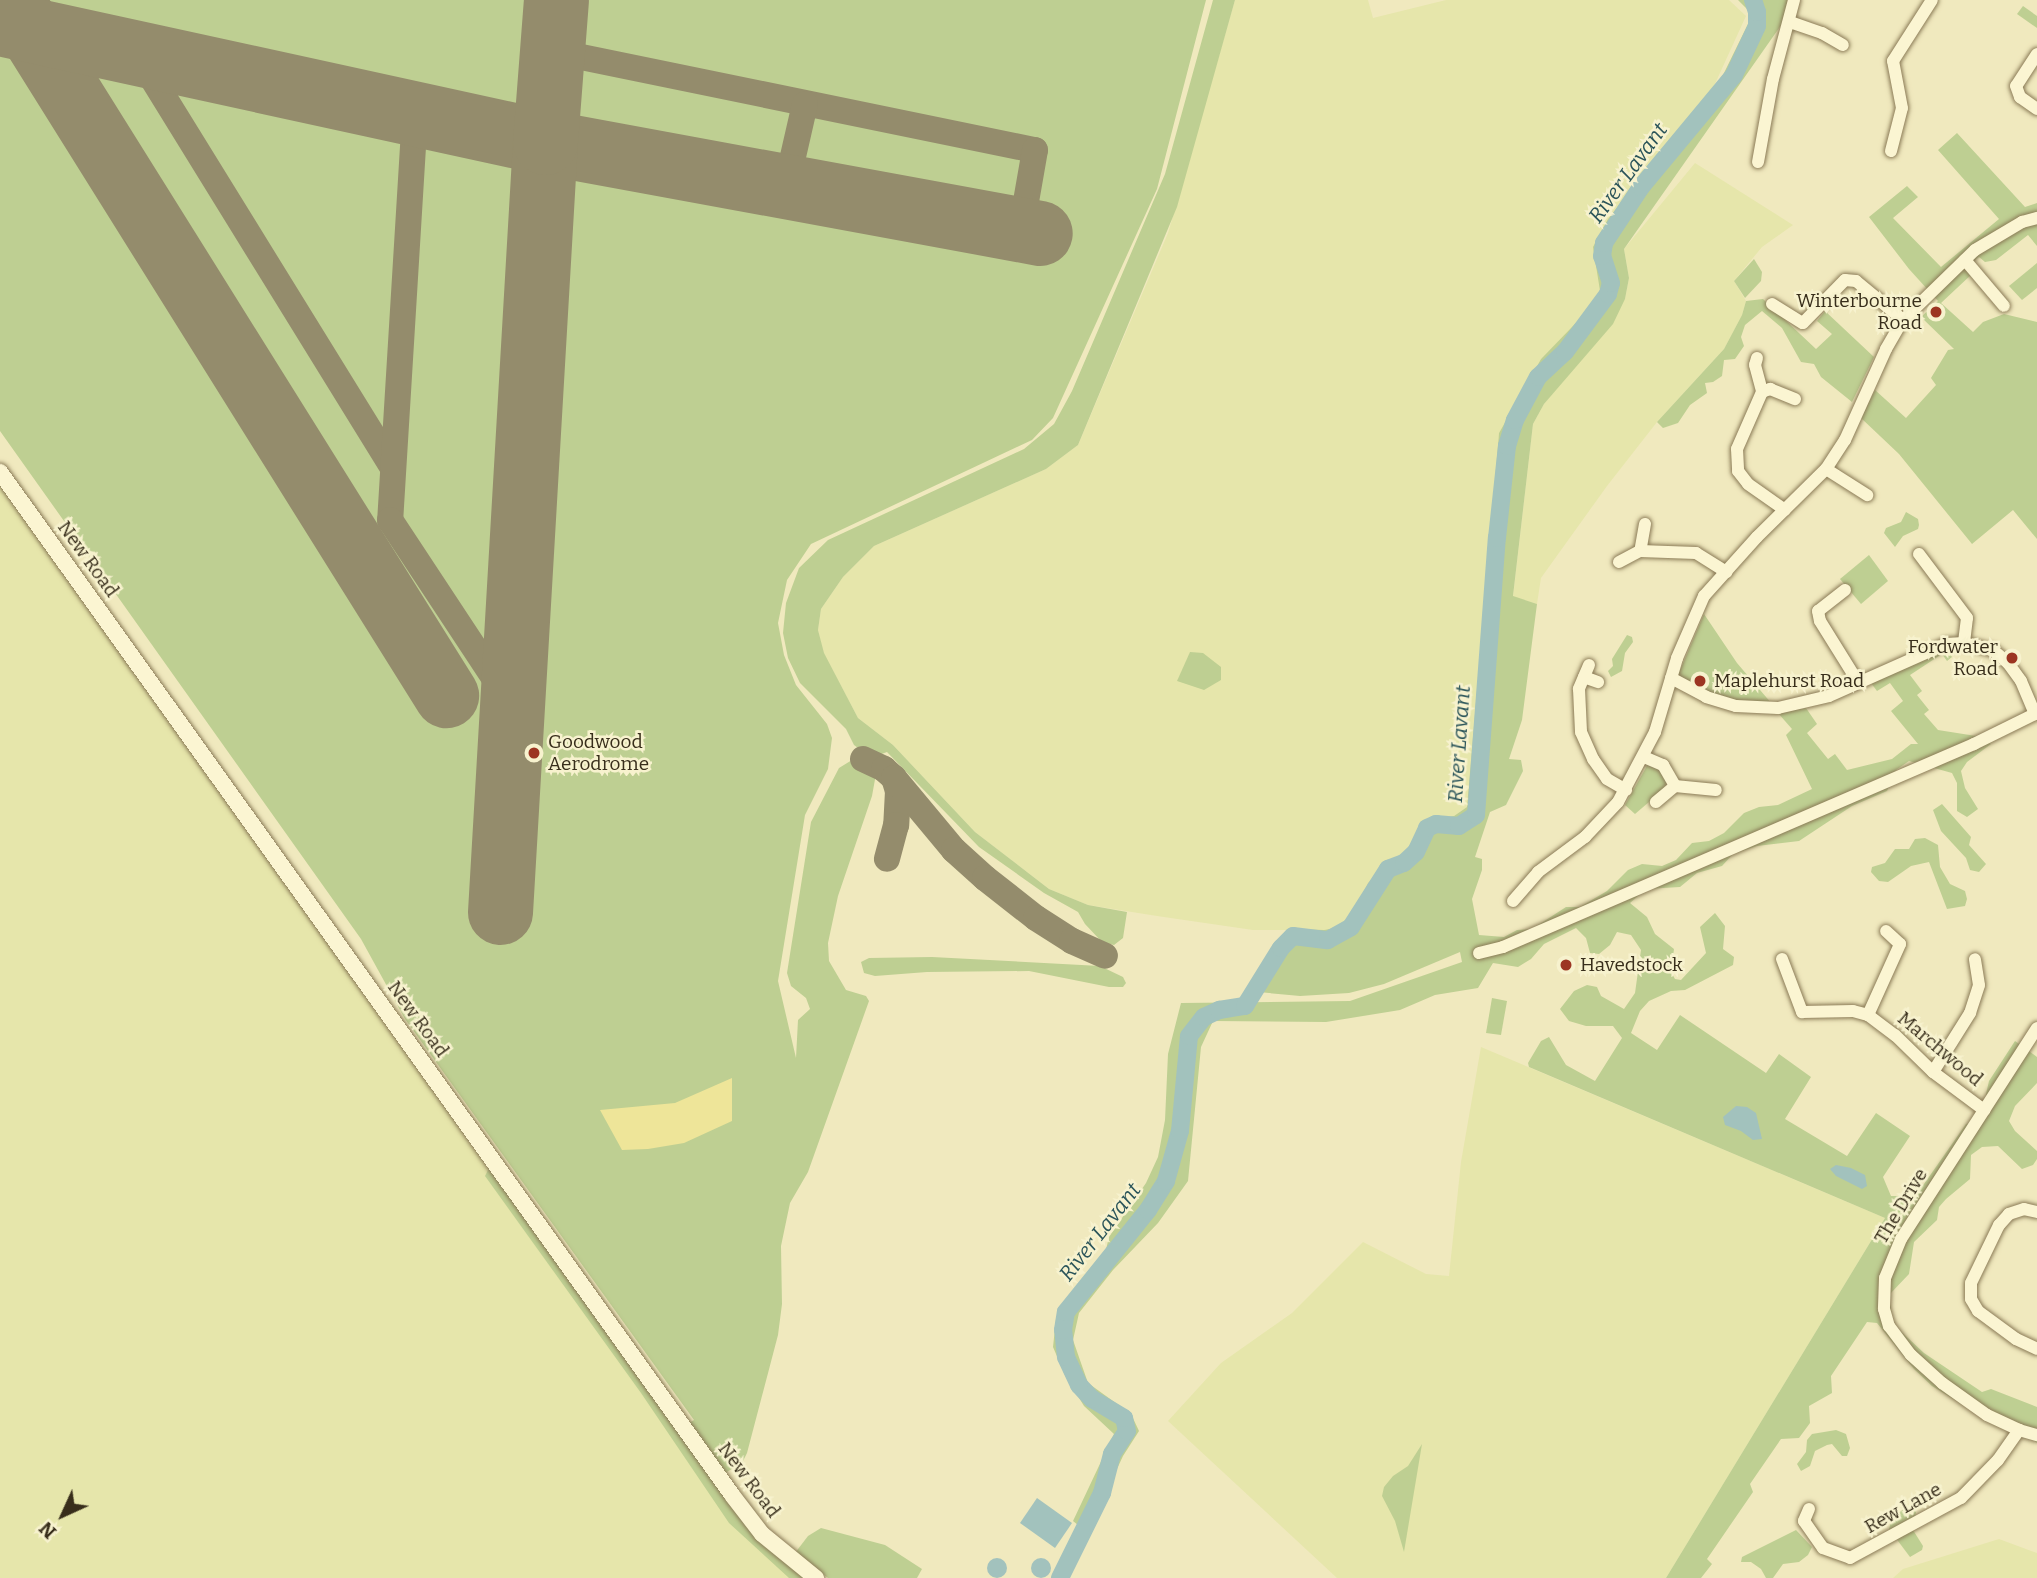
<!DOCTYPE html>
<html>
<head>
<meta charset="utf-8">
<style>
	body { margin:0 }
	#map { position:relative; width:2037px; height:1578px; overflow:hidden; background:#f0e9be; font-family:Bitter,serif }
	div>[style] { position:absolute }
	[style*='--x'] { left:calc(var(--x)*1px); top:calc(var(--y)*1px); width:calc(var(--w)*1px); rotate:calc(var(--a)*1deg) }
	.farmland>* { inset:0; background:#e6e6ab }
	.green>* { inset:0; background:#becf92 }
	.sand>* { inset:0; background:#eee599 }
	.water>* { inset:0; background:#a2c2bd }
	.round { border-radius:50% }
	.river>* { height:18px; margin:-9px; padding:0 9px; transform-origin:9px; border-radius:9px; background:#a2c2bd }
	.taxiway>* { height:26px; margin:-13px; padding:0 13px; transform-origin:13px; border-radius:13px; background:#948c6c }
	.runway>* { height:65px; margin:-32.5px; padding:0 32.5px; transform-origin:32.5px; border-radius:32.5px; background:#948c6c }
	.roads { filter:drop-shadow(0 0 2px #8a7a56) drop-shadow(0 0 2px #8a7a56) }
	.street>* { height:12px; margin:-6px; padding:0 6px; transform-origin:6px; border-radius:6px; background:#fbf5d2 }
	.secondary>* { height:16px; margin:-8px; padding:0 8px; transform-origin:8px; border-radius:8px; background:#fbf5d2 }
	.dots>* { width:19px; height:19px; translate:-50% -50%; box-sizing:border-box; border:4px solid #f7f2ce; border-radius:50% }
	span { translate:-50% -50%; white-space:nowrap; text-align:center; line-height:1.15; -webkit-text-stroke:5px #f7f2ce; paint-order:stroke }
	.poi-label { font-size:19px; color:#382e1b }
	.right { translate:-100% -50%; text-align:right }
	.left { translate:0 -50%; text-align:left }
	.street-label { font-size:19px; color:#382e1b }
	.water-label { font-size:21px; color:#2a5459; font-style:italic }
	.north { position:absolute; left:28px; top:1480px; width:70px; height:70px; -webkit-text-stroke:5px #f7f2ce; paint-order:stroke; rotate:225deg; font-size:19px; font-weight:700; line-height:28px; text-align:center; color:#382e1b }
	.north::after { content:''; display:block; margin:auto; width:24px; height:32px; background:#382e1b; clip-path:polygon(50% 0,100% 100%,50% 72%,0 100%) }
</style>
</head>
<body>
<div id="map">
	<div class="farmland">
		<div style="clip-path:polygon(1235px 0,1368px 0,1373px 18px,1446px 0,1729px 0,1746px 16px,1714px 86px,1643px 173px,1595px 254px,1602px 297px,1541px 359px,1499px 433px,1467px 807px,1454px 816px,1421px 821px,1414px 846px,1403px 857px,1386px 865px,1368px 883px,1352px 916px,1340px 927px,1324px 930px,1253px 930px,1157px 916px,1088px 905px,1049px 889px,975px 832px,893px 745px,858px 718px,823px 652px,818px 630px,821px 609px,843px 577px,874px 546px,1046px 469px,1078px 445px,1168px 233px)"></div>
		<div style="clip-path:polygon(1695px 163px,1793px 225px,1762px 247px,1734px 281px,1746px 301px,1742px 315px,1724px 349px,1657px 422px,1607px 486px,1541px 578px,1537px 604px,1513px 597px,1533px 424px,1544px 404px,1625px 299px,1629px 278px,1624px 249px)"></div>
		<div style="clip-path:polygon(0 484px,759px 1538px,807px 1578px,0 1578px)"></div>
		<div style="clip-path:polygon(1481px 1047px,1885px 1218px,1666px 1578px,1337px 1578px,1168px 1421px,1221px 1363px,1292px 1313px,1363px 1242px,1426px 1274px,1449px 1276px,1461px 1162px)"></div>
		<div style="clip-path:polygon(1999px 1539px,2037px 1553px,2037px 1578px,1893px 1578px,1903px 1569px)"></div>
	</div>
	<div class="green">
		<div style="clip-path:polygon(0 0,1206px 0,1157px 189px,1053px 418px,1032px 440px,811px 544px,787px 580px,778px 623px,784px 655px,796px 685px,827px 724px,832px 738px,828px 769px,805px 815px,778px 981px,796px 1058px,798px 1020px,810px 1009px,806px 998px,791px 986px,787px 973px,811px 822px,839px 768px,852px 760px,867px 763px,876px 774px,872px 796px,838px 896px,828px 943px,829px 961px,846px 990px,866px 996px,869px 1001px,808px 1172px,790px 1203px,781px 1246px,782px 1304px,778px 1335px,747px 1453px,742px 1463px,725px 1473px,689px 1423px,694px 1420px,405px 1019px,361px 939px,0 431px)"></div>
		<div style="clip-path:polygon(1213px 0,1235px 0,1177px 207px,1078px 445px,1046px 469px,874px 546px,843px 577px,821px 609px,818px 630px,824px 653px,858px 718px,893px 745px,975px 832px,1049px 889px,1088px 905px,1127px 912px,1123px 938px,1114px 945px,1102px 942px,1085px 924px,1078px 912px,1044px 893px,979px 847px,887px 752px,876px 756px,866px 754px,854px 745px,846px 729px,800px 683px,788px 658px,783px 633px,786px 603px,799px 568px,828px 540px,1024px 449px,1054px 424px,1072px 391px,1165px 174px)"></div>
		<div style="clip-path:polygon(1738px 0,1788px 0,1782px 24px,1624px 249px,1629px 278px,1625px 299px,1613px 324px,1544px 404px,1533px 424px,1513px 596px,1537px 604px,1522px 720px,1509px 759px,1521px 760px,1523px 771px,1506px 805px,1490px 812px,1475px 857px,1482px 859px,1482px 870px,1472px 899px,1479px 935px,1504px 937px,1517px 930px,1532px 929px,1566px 907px,1580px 907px,1607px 891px,1628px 870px,1642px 864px,1662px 866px,1676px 860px,1692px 843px,1709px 841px,1724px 833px,1744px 813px,1759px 807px,1778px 805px,1812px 789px,1786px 735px,1792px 729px,1778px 713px,1806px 708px,1817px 724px,1807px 733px,1828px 759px,1835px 754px,1847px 770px,1892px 759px,1911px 744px,1918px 744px,1891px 711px,1903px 701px,1890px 683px,1877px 691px,1871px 683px,1947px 650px,1952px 657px,1947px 661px,1942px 654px,1910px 675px,1922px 691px,1917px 695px,1929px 710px,1924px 714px,1938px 730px,1976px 736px,1991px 744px,1967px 762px,1961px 771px,1965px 788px,1978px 809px,1967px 817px,1957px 811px,1957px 783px,1952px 773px,1909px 761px,1896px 770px,1887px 791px,1852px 806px,1799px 841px,1757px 846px,1733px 854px,1722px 866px,1697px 873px,1680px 887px,1646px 889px,1630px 903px,1647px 917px,1655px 934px,1674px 949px,1671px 972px,1675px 979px,1681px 980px,1706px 953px,1700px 927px,1715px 913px,1725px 926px,1723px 949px,1734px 957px,1733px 965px,1685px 990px,1671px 991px,1649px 1001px,1640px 1011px,1631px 1033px,1657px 1050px,1680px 1015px,1766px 1073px,1779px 1054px,1811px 1077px,1785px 1119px,1847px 1156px,1876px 1113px,1910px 1136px,1883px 1177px,1891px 1196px,1913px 1196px,1924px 1184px,1966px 1124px,1984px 1118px,1991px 1107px,1986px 1094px,1989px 1081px,2015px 1041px,2037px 1057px,2037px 1083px,2015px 1106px,2009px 1121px,2015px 1131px,2037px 1151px,2037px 1159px,2033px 1165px,2022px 1169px,1998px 1146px,1982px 1147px,1971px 1155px,1970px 1179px,1946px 1199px,1939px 1207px,1937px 1220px,1914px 1242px,1909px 1274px,1889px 1295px,1893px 1324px,1924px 1353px,1982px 1392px,1991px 1389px,2037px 1407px,2037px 1443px,2019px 1424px,1986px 1419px,1932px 1386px,1914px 1369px,1877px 1323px,1867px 1322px,1831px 1376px,1832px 1393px,1809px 1406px,1810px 1423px,1799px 1438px,1781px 1439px,1750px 1484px,1753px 1492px,1707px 1559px,1712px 1564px,1701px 1578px,1666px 1578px,1885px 1218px,1529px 1067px,1528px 1063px,1541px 1041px,1549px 1037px,1566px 1065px,1595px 1081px,1622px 1038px,1613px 1026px,1586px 1026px,1569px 1021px,1560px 1009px,1574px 991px,1587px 985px,1597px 987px,1601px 996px,1624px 1009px,1635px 993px,1641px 950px,1631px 935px,1617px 932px,1610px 945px,1599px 954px,1590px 953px,1586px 938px,1576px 928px,1544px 944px,1531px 959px,1518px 967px,1493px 963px,1478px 988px,1435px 995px,1400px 1010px,1326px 1022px,1213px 1021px,1201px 1047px,1188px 1181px,1158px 1223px,1113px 1270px,1079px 1313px,1073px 1340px,1088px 1383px,1131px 1414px,1139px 1431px,1123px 1456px,1066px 1578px,1051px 1578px,1078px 1525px,1073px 1521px,1114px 1434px,1084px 1406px,1065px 1375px,1053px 1347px,1056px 1319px,1104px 1258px,1109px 1237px,1146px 1183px,1158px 1157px,1165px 1120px,1168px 1054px,1181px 1003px,1350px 1001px,1462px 962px,1460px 952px,1384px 984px,1349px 993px,1300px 996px,1258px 992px,1292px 929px,1324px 930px,1340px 927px,1352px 916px,1368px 883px,1386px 865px,1403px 857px,1414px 846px,1421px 821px,1454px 816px,1467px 807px,1499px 433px,1541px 359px,1601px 297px,1593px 247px,1608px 219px,1723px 75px,1748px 24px,1748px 10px)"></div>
		<div style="clip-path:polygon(2023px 6px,2037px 16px,2037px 28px,2017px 14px)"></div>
		<div style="clip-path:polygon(1957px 133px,2025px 207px,2037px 203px,2037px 246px,2028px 235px,1996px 260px,1985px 262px,1979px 257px,1967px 267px,1972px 274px,1941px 303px,1973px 332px,1983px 322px,2004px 314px,2037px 322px,2037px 539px,2013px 510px,1972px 544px,1899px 454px,1861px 418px,1875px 390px,1906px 418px,1936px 385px,1931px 378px,1948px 350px,1954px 349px,1921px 317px,1938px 301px,1909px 269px,1869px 217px,1907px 186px,1918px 197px,1893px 218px,1941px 267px,1999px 219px,1938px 150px)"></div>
		<div style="clip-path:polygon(1754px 259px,1762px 272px,1761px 281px,1745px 298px,1734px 281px)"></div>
		<div style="clip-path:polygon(2037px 263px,2037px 288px,2022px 300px,2009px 286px)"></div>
		<div style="clip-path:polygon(1763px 299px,1816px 349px,1832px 334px,1817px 321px,1825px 311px,1874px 357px,1852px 402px,1821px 377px,1814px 364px,1801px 362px,1782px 328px,1762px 311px,1745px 325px,1741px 337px,1744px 346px,1735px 359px,1724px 360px,1722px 376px,1713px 382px,1705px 383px,1707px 393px,1690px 405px,1678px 423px,1663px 428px,1657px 422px,1724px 349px,1742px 315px,1746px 301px)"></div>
		<div style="clip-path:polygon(1906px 512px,1918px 519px,1919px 525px,1918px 529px,1903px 536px,1895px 547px,1884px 533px,1886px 528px,1901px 522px)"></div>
		<div style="clip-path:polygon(1869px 555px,1888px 581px,1861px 604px,1840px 579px)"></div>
		<div style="clip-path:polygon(1704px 614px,1737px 663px,1772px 704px,1735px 700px,1706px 692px,1678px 675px)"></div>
		<div style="clip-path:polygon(1627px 635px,1632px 637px,1633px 642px,1625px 653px,1622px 671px,1611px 677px,1608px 671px,1613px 666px,1612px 659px)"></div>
		<div style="clip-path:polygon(1190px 652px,1203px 653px,1221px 667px,1221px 680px,1204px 690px,1177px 681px)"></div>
		<div style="clip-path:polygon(1648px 764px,1661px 769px,1667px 781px,1663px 790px,1635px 814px,1625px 805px)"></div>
		<div style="clip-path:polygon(1942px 804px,1971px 837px,1969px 845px,1986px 864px,1979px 872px,1970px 870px,1966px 858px,1941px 831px,1933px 810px)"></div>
		<div style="clip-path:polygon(1925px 838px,1938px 845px,1940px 867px,1950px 884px,1965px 891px,1967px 899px,1965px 906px,1947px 909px,1929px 862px,1911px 866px,1888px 882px,1879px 881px,1871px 872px,1872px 867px,1885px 863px,1895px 849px,1909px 849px,1915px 839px)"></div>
		<div style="clip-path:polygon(932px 957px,1100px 966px,1123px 977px,1126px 983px,1123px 987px,1109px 987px,1029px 971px,927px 972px,875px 976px,864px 973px,861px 962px,869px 958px)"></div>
		<div style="clip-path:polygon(1492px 998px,1507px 1001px,1501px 1035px,1486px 1033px)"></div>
		<div style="clip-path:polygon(490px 1166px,759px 1538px,807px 1578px,789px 1578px,729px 1523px,641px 1393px,485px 1176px)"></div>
		<div style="clip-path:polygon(1836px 1430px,1846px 1434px,1850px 1448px,1847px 1456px,1842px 1456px,1832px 1444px,1827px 1445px,1815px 1451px,1810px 1466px,1801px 1471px,1797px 1464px,1806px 1452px,1807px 1440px,1812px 1434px)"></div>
		<div style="clip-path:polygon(1422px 1444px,1404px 1552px,1395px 1521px,1382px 1496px,1384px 1487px,1393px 1476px,1408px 1466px)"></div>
		<div style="clip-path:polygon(1909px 1505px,1916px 1512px,1913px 1530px,1923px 1546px,1922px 1550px,1910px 1557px,1889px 1529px,1892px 1518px)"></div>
		<div style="clip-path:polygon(821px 1528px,885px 1545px,922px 1569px,917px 1578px,828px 1578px,795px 1553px,808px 1536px)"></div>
		<div style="clip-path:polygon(1796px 1530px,1812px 1547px,1808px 1555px,1799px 1562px,1783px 1564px,1773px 1578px,1766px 1578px,1761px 1569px,1751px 1562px,1741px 1562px,1742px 1557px)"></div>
	</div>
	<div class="sand">
		<div style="clip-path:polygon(732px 1078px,732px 1121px,684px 1143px,648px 1149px,622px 1150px,600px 1110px,675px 1103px)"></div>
	</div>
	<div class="water">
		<div style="clip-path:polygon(1736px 1106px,1747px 1107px,1756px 1113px,1762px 1139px,1753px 1140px,1741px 1131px,1725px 1125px,1723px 1117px)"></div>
		<div style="clip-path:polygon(1836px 1165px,1851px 1168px,1865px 1175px,1867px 1186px,1862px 1189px,1836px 1176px,1830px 1169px)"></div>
		<div style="clip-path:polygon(1037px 1498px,1072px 1523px,1055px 1548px,1020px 1523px)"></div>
		<div class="round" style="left:1031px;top:1558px;width:20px;height:20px"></div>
		<div class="round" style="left:987px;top:1558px;width:20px;height:20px"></div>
	</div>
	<div class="river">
		<div style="--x:1060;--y:1578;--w:95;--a:-63.7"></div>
		<div style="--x:1102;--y:1493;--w:40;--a:-75.6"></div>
		<div style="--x:1112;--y:1454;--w:27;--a:-57"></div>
		<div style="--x:1127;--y:1431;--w:13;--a:-103"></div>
		<div style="--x:1124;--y:1418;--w:37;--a:-149"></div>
		<div style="--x:1092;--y:1399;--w:19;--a:-133"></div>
		<div style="--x:1079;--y:1385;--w:31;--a:-115"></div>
		<div style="--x:1066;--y:1357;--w:27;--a:-96"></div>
		<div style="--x:1063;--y:1330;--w:18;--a:-81"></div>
		<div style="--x:1066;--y:1312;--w:131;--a:-51.2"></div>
		<div style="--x:1148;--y:1210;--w:34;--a:-58"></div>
		<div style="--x:1166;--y:1181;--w:52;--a:-74.4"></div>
		<div style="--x:1180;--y:1131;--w:95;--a:-84.6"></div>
		<div style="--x:1189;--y:1036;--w:24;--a:-52"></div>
		<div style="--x:1204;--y:1017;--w:17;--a:-25"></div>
		<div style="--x:1219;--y:1010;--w:26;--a:-9"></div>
		<div style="--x:1245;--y:1006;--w:68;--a:-58.2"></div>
		<div style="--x:1281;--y:948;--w:17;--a:-45"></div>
		<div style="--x:1293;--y:936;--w:35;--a:7"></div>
		<div style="--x:1328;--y:940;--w:26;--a:-29"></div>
		<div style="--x:1351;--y:927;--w:69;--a:-57.5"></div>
		<div style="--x:1388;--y:869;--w:17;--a:-21"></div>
		<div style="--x:1404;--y:863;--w:16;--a:-43"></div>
		<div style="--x:1416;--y:852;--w:26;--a:-65"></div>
		<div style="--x:1427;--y:828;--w:10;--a:-24"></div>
		<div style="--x:1436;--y:824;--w:23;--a:5"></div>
		<div style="--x:1459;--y:826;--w:20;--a:-33"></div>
		<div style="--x:1476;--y:815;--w:278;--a:-85.7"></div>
		<div style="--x:1497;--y:538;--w:93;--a:-83.8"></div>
		<div style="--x:1507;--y:446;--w:27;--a:-73"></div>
		<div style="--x:1515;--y:420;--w:49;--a:-61.9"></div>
		<div style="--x:1538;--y:377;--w:37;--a:-43"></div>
		<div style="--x:1565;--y:352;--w:72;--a:-53.4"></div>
		<div style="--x:1608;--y:294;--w:11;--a:-75"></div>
		<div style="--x:1611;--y:283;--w:28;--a:-108"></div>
		<div style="--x:1602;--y:256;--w:13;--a:-81"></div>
		<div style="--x:1604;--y:243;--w:67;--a:-56.5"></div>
		<div style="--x:1641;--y:187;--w:146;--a:-50.3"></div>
		<div style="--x:1734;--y:75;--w:54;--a:-64.9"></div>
		<div style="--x:1757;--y:26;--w:14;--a:-90"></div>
		<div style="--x:1757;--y:12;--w:13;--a:-108"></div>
	</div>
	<div class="taxiway">
		<div style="--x:552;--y:51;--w:493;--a:11.6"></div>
		<div style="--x:1035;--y:150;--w:81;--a:99.9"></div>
		<div style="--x:136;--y:52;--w:488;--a:58.3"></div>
		<div style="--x:415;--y:114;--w:407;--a:93.5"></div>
		<div style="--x:390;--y:520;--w:222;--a:56.6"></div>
		<div style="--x:786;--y:187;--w:85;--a:-77.1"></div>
		<div style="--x:863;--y:759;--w:23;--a:25"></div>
		<div style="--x:884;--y:769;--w:13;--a:42"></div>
		<div style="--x:894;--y:778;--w:14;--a:73"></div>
		<div style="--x:898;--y:791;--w:34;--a:93"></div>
		<div style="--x:896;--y:825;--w:35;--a:105"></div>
		<div style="--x:894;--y:778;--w:94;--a:50.2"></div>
		<div style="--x:954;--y:850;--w:42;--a:42.1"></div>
		<div style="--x:985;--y:878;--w:65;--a:38.1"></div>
		<div style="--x:1036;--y:918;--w:43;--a:32.6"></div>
		<div style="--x:1072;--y:941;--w:36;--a:24"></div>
	</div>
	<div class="runway">
		<div style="--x:15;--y:6;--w:813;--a:57.97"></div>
		<div style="--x:0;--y:23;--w:558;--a:12.32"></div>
		<div style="--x:545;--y:142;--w:503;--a:10.42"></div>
		<div style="--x:500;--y:912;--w:771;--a:-86.66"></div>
		<div style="--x:545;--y:142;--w:142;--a:-85.6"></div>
	</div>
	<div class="roads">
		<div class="street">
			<div style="--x:1790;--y:22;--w:34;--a:19"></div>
			<div style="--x:1822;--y:33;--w:24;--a:30"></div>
			<div style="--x:2037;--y:54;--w:38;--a:123"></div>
			<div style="--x:2016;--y:86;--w:12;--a:70"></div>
			<div style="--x:2020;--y:97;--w:21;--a:35"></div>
			<div style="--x:1891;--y:151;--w:44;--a:-75.7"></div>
			<div style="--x:1902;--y:108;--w:48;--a:-100.8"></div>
			<div style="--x:1893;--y:61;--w:72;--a:-57.4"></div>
			<div style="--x:1758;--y:162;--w:84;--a:-79.8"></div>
			<div style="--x:1773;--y:79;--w:82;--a:-75.1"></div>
			<div style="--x:1965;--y:260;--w:60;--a:49.7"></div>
			<div style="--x:1772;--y:304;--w:36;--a:32"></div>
			<div style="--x:1803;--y:323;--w:60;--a:-45.7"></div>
			<div style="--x:1845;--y:280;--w:11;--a:5"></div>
			<div style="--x:1856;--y:281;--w:61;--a:39.7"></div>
			<div style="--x:1757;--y:358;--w:7;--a:106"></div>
			<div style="--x:1755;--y:365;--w:28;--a:75"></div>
			<div style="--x:1762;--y:392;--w:62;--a:113.7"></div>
			<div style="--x:1737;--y:449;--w:22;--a:87"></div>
			<div style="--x:1738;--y:471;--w:16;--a:52"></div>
			<div style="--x:1748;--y:484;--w:45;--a:35.1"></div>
			<div style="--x:1762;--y:392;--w:9;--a:-21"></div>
			<div style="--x:1770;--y:389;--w:27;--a:22"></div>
			<div style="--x:1826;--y:469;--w:49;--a:32.4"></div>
			<div style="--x:1645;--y:524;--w:27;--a:100"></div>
			<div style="--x:1640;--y:551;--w:56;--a:2"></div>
			<div style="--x:1696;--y:553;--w:36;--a:32"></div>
			<div style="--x:1919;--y:554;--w:80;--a:53.1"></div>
			<div style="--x:1967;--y:618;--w:25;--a:97"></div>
			<div style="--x:1619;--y:562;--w:24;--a:-28"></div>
			<div style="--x:1845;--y:590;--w:34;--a:142"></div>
			<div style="--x:1818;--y:611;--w:10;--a:79"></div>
			<div style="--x:1820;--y:621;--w:72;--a:58.1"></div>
			<div style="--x:1589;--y:665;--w:26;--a:113"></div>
			<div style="--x:1579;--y:689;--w:43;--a:87.3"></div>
			<div style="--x:1581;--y:732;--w:30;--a:66"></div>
			<div style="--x:1593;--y:759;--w:24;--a:55"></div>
			<div style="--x:1607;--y:779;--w:22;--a:30"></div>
			<div style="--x:1584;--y:677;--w:15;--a:20"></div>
			<div style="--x:1671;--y:678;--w:40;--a:28"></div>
			<div style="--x:1706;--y:697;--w:31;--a:17"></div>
			<div style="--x:1736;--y:706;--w:42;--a:2.7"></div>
			<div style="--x:1778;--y:708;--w:52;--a:-13.2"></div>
			<div style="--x:1829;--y:696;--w:128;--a:-24"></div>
			<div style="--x:1946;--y:644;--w:18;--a:-3"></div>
			<div style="--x:1964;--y:643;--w:30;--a:14"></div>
			<div style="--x:1993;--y:650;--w:20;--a:41"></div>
			<div style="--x:2008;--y:663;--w:22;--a:54"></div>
			<div style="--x:2021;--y:681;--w:36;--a:67"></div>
			<div style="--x:1644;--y:757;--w:21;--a:23"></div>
			<div style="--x:1663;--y:765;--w:24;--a:60"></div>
			<div style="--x:1675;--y:786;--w:25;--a:140"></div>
			<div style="--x:1675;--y:786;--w:41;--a:5.6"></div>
			<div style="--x:1513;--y:901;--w:38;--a:-49"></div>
			<div style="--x:1538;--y:872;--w:59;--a:-36.7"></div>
			<div style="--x:1585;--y:837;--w:48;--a:-46.7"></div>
			<div style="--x:1618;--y:802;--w:79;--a:-62.1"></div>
			<div style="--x:1655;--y:732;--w:77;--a:-73.4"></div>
			<div style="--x:1677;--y:658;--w:68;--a:-66.5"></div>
			<div style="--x:1704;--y:596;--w:79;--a:-48.1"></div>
			<div style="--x:1757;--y:537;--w:97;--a:-44.6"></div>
			<div style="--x:1826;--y:469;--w:35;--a:-57"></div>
			<div style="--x:1845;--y:440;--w:100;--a:-65.7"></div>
			<div style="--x:1886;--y:349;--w:34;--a:-60"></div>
			<div style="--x:1903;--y:320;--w:100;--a:-44.2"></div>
			<div style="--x:1975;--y:250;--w:55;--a:-30.8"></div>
			<div style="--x:2022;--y:222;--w:16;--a:-15"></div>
			<div style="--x:1479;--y:953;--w:25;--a:-14"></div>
			<div style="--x:1503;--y:947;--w:513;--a:-23.32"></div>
			<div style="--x:1974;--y:744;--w:70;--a:-26.2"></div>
			<div style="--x:1782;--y:959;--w:57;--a:69.3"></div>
			<div style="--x:1802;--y:1012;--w:51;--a:-1.1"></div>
			<div style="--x:1853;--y:1011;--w:16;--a:15"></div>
			<div style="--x:1868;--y:1015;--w:34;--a:37"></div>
			<div style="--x:1895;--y:1035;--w:53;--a:44.2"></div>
			<div style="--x:1933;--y:1072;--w:64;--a:36.7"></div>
			<div style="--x:1868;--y:1015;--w:78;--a:-65.7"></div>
			<div style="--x:1900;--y:944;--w:19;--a:-137"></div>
			<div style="--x:2037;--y:1028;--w:251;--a:122.8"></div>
			<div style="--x:1901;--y:1239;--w:42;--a:112.3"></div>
			<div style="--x:1885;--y:1278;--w:31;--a:92"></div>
			<div style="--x:1884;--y:1309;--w:18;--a:74"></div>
			<div style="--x:1889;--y:1326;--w:36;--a:53"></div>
			<div style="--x:1911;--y:1355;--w:42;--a:42.1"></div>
			<div style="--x:1942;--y:1383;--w:55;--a:35.4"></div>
			<div style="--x:1987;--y:1415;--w:35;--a:25"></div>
			<div style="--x:2019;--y:1430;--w:19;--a:16"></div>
			<div style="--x:1933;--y:1072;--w:70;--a:-57.9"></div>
			<div style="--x:1970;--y:1013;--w:29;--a:-72"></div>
			<div style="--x:1979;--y:985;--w:26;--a:-99"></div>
			<div style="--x:2037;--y:1212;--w:13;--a:-167"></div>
			<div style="--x:2024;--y:1209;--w:16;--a:162"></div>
			<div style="--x:2009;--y:1214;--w:15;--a:132"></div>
			<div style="--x:1999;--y:1225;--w:64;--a:115.8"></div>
			<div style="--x:1971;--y:1283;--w:16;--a:90"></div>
			<div style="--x:1971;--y:1299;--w:14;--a:60"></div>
			<div style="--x:1978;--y:1311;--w:47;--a:36.4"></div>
			<div style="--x:2016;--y:1339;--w:23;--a:25"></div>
			<div style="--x:1809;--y:1509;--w:13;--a:113"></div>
			<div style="--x:1804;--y:1521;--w:33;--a:55"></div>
			<div style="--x:1823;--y:1548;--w:29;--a:20"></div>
			<div style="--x:1850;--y:1558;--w:126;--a:-28.4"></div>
			<div style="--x:1961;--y:1498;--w:53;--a:-45.8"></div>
			<div style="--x:1998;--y:1460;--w:37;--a:-55"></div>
		</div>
		<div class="secondary">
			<div style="--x:0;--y:472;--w:1258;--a:54.41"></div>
			<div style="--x:732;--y:1495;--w:49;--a:52.4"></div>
			<div style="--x:762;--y:1534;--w:70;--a:39.2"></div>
		</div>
	</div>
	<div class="dots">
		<div style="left:1936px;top:312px;background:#9c3522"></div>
		<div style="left:2012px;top:658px;background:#9c3522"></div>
		<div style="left:1700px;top:681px;background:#9c3522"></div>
		<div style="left:534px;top:753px;background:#9c3522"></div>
		<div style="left:1566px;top:965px;background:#9c3522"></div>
	</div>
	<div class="poi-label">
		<span class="right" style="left:1922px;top:312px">Winterbourne<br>Road</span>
		<span class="right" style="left:1998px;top:658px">Fordwater<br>Road</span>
		<span class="left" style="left:1714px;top:681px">Maplehurst Road</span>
		<span class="left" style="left:548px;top:753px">Goodwood<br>Aerodrome</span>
		<span class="left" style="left:1580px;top:965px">Havedstock</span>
	</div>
	<div class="street-label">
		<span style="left:88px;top:559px;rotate:54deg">New Road</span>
		<span style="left:418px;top:1019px;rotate:54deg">New Road</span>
		<span style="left:1940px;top:1049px;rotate:40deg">Marchwood</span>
		<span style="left:1901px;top:1206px;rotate:-59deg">The Drive</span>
		<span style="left:749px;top:1480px;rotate:53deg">New Road</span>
		<span style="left:1903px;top:1508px;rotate:-29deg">Rew Lane</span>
	</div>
	<div class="water-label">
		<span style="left:1628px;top:173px;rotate:-54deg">River Lavant</span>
		<span style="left:1459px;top:744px;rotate:-86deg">River Lavant</span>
		<span style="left:1100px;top:1232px;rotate:-52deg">River Lavant</span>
	</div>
	<div class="north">N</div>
</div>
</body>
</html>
